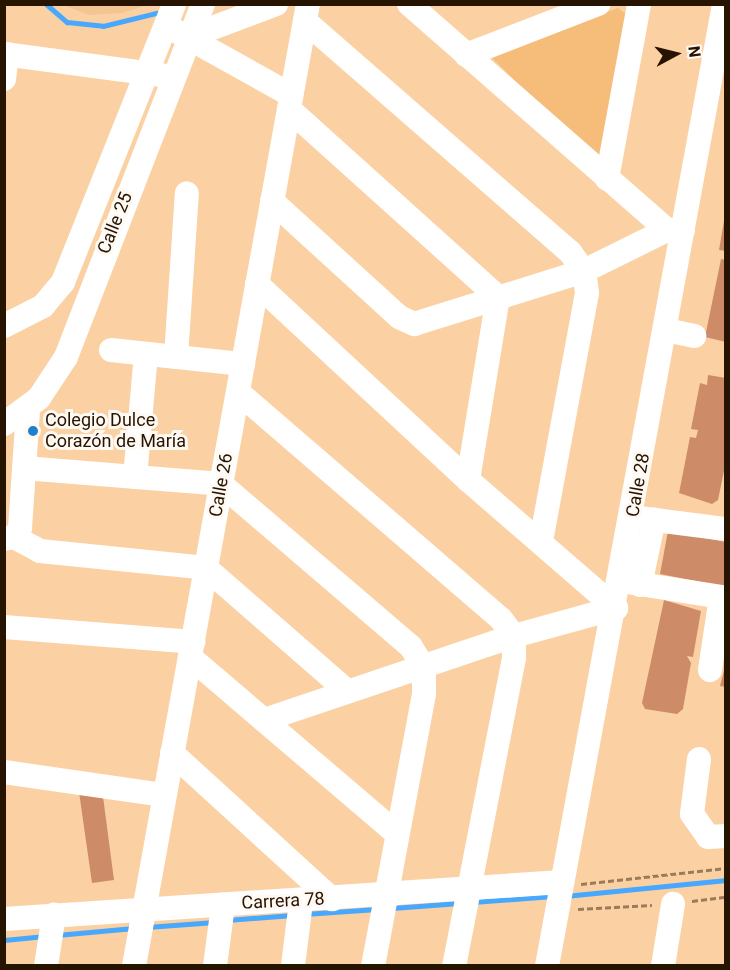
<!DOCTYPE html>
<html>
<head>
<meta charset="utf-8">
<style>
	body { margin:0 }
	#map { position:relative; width:730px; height:970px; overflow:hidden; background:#fbd1a4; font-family:Roboto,sans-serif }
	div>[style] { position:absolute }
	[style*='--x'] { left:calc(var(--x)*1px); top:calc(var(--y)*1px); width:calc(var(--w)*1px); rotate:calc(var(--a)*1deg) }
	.built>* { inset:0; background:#f3c593 }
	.green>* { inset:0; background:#f5bc7a }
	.stream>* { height:5px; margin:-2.5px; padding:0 2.5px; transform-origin:2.5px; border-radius:2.5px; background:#47a8fe }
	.building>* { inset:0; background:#cd8b68 }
	.path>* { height:3px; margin-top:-1.5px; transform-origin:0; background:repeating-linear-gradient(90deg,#9b7b59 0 6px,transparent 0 9px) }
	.minor>* { height:24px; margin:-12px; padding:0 12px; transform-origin:12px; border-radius:12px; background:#fff }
	.dots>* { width:16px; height:16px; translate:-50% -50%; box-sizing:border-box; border:3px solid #fff9f4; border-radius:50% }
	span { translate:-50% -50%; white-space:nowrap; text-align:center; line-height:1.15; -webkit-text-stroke:6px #fff9f4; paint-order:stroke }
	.street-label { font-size:18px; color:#271400 }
	.poi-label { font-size:18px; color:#271400 }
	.left { translate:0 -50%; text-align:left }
	.frame { position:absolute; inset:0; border:6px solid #271400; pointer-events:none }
	.north { position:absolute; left:646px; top:24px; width:60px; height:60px; -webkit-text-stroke:4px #fff9f4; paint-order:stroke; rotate:83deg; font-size:16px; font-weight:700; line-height:24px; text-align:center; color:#271400 }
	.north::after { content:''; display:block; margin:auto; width:21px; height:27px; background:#271400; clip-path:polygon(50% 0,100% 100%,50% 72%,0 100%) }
</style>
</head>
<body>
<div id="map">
	<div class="built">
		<div style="clip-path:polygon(63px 5px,147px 4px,147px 5px,122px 13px,89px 15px)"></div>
	</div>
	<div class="green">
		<div style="clip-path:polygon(618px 8px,631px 18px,602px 166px,489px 55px)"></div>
	</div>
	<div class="stream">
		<div style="--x:46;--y:4;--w:28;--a:41"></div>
		<div style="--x:67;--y:22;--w:36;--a:6"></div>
		<div style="--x:103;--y:26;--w:55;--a:-13.8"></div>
		<div style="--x:565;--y:896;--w:162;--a:-5.7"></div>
		<div style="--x:473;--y:902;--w:80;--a:-4.3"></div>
		<div style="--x:392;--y:908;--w:68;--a:-4.2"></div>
		<div style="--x:305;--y:914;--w:72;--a:-4"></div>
		<div style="--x:227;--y:920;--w:66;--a:-4.3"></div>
		<div style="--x:147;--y:927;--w:68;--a:-4.2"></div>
		<div style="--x:57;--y:935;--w:77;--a:-5.2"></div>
		<div style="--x:4;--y:940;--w:41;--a:-5.6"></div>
	</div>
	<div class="building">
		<div style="clip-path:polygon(724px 221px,726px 221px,726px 251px,719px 250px)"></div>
		<div style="clip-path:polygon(721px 259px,726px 260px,726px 342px,705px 337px)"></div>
		<div style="clip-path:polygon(708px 375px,726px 378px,726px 461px,718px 500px,712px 504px,679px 493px,690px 437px,696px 438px,698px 430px,691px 429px,700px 383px,707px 385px)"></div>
		<div style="clip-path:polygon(668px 531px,726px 542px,726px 587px,660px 574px)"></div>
		<div style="clip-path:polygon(664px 600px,701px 611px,693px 657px,687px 656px,691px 663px,683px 709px,677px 714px,645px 709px,642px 703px)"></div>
		<div style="clip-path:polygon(726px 663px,726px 687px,720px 686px)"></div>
		<div style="clip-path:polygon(102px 789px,114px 880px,92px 883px,79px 792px)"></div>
	</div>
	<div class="path">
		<div style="--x:581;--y:884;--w:146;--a:-6.3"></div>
		<div style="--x:692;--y:901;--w:34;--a:-7"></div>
		<div style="--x:578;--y:909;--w:74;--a:-3.1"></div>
	</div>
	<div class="minor">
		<div style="--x:409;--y:4;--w:343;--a:41.2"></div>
		<div style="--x:305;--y:21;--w:352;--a:41.1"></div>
		<div style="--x:570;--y:252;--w:24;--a:54"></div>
		<div style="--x:584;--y:271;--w:22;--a:82"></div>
		<div style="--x:587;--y:293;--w:253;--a:100.5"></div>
		<div style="--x:176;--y:31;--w:132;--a:29.1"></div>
		<div style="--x:191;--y:36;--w:91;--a:-20.6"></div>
		<div style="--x:4;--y:54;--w:159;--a:7.6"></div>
		<div style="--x:466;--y:55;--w:142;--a:-21.1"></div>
		<div style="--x:4;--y:79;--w:25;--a:-83"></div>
		<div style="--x:289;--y:109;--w:281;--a:42"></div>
		<div style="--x:607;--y:179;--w:178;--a:-79.6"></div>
		<div style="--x:272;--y:201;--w:172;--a:42.4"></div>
		<div style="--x:399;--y:317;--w:17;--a:25"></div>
		<div style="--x:414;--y:324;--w:178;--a:-17.3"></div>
		<div style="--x:584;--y:271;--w:93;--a:-26.3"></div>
		<div style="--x:667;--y:230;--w:16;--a:0"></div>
		<div style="--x:257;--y:284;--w:288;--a:42.9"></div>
		<div style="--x:468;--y:480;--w:196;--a:40.9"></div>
		<div style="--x:4;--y:326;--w:44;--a:-27.1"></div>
		<div style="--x:43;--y:306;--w:31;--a:-50"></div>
		<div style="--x:63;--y:282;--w:299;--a:-68.2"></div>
		<div style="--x:666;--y:330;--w:29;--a:12"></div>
		<div style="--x:111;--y:350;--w:133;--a:6.1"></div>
		<div style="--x:176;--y:357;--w:164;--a:-86.2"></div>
		<div style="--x:238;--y:392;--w:347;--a:40.8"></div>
		<div style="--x:501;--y:619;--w:21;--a:53"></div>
		<div style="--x:514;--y:636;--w:22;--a:90"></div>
		<div style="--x:514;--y:658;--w:314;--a:101"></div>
		<div style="--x:4;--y:424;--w:44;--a:-36.6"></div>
		<div style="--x:39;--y:398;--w:49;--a:-56.6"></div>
		<div style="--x:66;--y:357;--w:379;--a:-68.8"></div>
		<div style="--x:24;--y:468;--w:198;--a:4.6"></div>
		<div style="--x:221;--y:484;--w:250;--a:40.6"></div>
		<div style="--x:411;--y:647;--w:25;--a:58"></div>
		<div style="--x:424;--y:668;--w:26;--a:90"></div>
		<div style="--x:424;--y:694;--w:277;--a:100.6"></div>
		<div style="--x:135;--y:477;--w:123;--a:-84.9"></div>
		<div style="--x:468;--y:480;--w:185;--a:-80.7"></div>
		<div style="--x:632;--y:517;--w:95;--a:7.3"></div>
		<div style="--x:14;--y:537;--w:11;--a:-56"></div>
		<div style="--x:20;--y:528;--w:118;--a:-86.1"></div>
		<div style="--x:4;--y:539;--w:10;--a:-11"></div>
		<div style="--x:14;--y:537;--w:30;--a:28"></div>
		<div style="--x:40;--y:551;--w:167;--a:5.8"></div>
		<div style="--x:206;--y:568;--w:186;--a:41.1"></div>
		<div style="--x:621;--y:581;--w:101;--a:9.1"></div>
		<div style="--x:721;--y:597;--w:74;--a:98.6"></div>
		<div style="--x:640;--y:585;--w:67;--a:-78"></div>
		<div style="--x:4;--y:627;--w:190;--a:4.5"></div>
		<div style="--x:190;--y:657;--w:272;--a:40.5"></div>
		<div style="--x:264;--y:720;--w:264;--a:-18.6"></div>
		<div style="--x:514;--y:636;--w:106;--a:-15.4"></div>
		<div style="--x:172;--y:753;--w:217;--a:42.4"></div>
		<div style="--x:699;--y:759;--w:55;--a:97.3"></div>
		<div style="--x:692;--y:814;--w:28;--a:55"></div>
		<div style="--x:708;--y:837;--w:18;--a:-3"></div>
		<div style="--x:4;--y:772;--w:162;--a:8.2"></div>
		<div style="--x:4;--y:919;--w:559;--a:-3.79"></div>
		<div style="--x:46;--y:966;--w:52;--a:-81.1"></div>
		<div style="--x:134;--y:966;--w:978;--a:-79.75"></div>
		<div style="--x:215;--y:966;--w:62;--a:-82.5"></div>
		<div style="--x:293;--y:966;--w:64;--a:-82.9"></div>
		<div style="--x:547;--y:966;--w:978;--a:-79.57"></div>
		<div style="--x:663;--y:966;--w:63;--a:-80.8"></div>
	</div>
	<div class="dots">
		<div style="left:33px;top:431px;background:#217eca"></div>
	</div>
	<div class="street-label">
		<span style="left:115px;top:223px;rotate:-68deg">Calle 25</span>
		<span style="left:221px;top:485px;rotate:-80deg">Calle 26</span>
		<span style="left:638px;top:485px;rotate:-80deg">Calle 28</span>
		<span style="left:283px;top:901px;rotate:-3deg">Carrera 78</span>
	</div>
	<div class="poi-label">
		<span class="left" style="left:45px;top:431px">Colegio Dulce<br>Corazón de María</span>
	</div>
	<div class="frame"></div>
	<div class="north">N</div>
</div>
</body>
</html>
